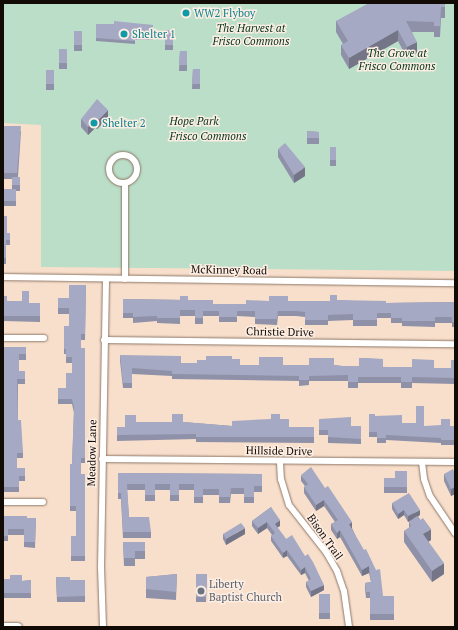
<!DOCTYPE html>
<html>
<head>
<meta charset="utf-8">
<style>
	body { margin:0 }
	#map { position:relative; width:458px; height:630px; overflow:hidden; background:#f8dfcc; font-family:"PT Serif",serif }
	div>[style] { position:absolute }
	[style*='--x'] { left:calc(var(--x)*1px); top:calc(var(--y)*1px); width:calc(var(--w)*1px); rotate:calc(var(--a)*1deg) }
	.green>* { inset:0; background:#badec8 }
	.roads { filter:drop-shadow(0 0 1px #8e7867) drop-shadow(0 0 1px #8e7867) }
	.minor>* { height:6px; margin:-3px; padding:0 3px; transform-origin:3px; border-radius:3px; background:#fff }
	.minor>.ring { margin:-3px; padding:0; box-sizing:content-box; background:none; border:6px solid #fff; border-radius:50% }
	.secondary>* { height:9px; margin:-4.5px; padding:0 4.5px; transform-origin:4.5px; border-radius:4.5px; background:#fff }
	.wall>* { inset:0; background:#8f91a8 }
	.shaded-wall>* { inset:0; background:#747688 }
	.building>* { inset:0; background:#a6a9c3 }
	.dots>* { width:11px; height:11px; translate:-50% -50%; box-sizing:border-box; border:2px solid #fdeee3; border-radius:50% }
	span { translate:-50% -50%; white-space:nowrap; text-align:center; line-height:1.15; -webkit-text-stroke:3px #fdeee3; paint-order:stroke }
	.culture-label { font-size:11px; color:#0d838f }
	.left { translate:0 -50%; text-align:left }
	.park-label { font-size:11px; color:#01341d; font-style:italic }
	.street-label { font-size:11px; color:#120a05 }
	.worship-label { font-size:11px; color:#5b616d }
	.frame { position:absolute; inset:0; border:4px solid #120a05; pointer-events:none }
</style>
</head>
<body>
<div id="map">
	<div class="green">
		<div style="clip-path:polygon(3px 3px,455px 3px,455px 271px,41px 267px,41px 125px,3px 123px)"></div>
	</div>
	<div class="roads">
		<div class="minor">
			<div class="ring" style="left:109px;top:155px;width:22px;height:22px"></div>
			<div style="--x:125;--y:183;--w:96;--a:90"></div>
			<div style="--x:3;--y:277;--w:452;--a:0.8"></div>
			<div style="--x:3;--y:338;--w:41;--a:0"></div>
			<div style="--x:104;--y:340;--w:351;--a:0.7"></div>
			<div style="--x:102;--y:459;--w:353;--a:0.5"></div>
			<div style="--x:280;--y:462;--w:17;--a:87"></div>
			<div style="--x:281;--y:479;--w:27;--a:73"></div>
			<div style="--x:289;--y:505;--w:60;--a:51.8"></div>
			<div style="--x:326;--y:552;--w:22;--a:60"></div>
			<div style="--x:337;--y:571;--w:21;--a:71"></div>
			<div style="--x:344;--y:591;--w:36;--a:82"></div>
			<div style="--x:422;--y:462;--w:17;--a:83"></div>
			<div style="--x:424;--y:479;--w:18;--a:71"></div>
			<div style="--x:430;--y:496;--w:45;--a:56"></div>
			<div style="--x:3;--y:502;--w:40;--a:0"></div>
			<div style="--x:103;--y:627;--w:60;--a:-91.9"></div>
			<div style="--x:101;--y:567;--w:288;--a:-89"></div>
		</div>
		<div class="secondary">
			<div style="--x:3;--y:627;--w:14;--a:0"></div>
		</div>
	</div>
	<div class="wall">
		<div style="clip-path:polygon(445px 3px,445px 18px,441px 18px,440px 37px,434px 37px,434px 32px,412px 32px,417px 53px,407px 58px,398px 41px,349px 69px,341px 55px,341px 45px,343px 44px,336px 32px,336px 21px)"></div>
		<div style="clip-path:polygon(96px 24px,153px 25px,153px 40px,135px 40px,135px 44px,96px 41px)"></div>
		<div style="clip-path:polygon(165px 30px,173px 30px,173px 50px,165px 50px)"></div>
		<div style="clip-path:polygon(74px 31px,82px 31px,82px 51px,74px 51px)"></div>
		<div style="clip-path:polygon(59px 49px,67px 49px,67px 69px,59px 69px)"></div>
		<div style="clip-path:polygon(180px 51px,187px 51px,187px 71px,179px 71px)"></div>
		<div style="clip-path:polygon(193px 69px,200px 69px,200px 89px,192px 89px)"></div>
		<div style="clip-path:polygon(46px 70px,54px 70px,54px 90px,46px 90px)"></div>
		<div style="clip-path:polygon(108px 118px,97px 129px,95px 128px,88px 135px,81px 127px,81px 119px)"></div>
		<div style="clip-path:polygon(3px 126px,21px 131px,18px 177px,20px 177px,20px 191px,16px 191px,16px 206px,3px 206px,3px 189px,12px 189px,12px 179px,3px 179px,3px 164px,4px 164px,4px 150px,3px 150px)"></div>
		<div style="clip-path:polygon(307px 131px,319px 132px,319px 144px,307px 144px)"></div>
		<div style="clip-path:polygon(330px 147px,336px 147px,336px 166px,330px 166px)"></div>
		<div style="clip-path:polygon(278px 149px,305px 176px,294px 183px,278px 157px)"></div>
		<div style="clip-path:polygon(3px 216px,7px 233px,10px 233px,10px 245px,6px 245px,6px 264px,3px 264px)"></div>
		<div style="clip-path:polygon(86px 285px,85px 340px,81px 340px,81px 348px,85px 348px,85px 463px,81px 463px,81px 474px,85px 474px,85px 561px,71px 561px,71px 536px,76px 536px,76px 511px,70px 511px,70px 464px,72px 464px,74px 413px,72px 404px,58px 404px,58px 388px,66px 388px,72px 373px,72px 363px,66px 363px,66px 354px,64px 354px,64px 326px,69px 326px,69px 314px,58px 314px,58px 298px,69px 298px)"></div>
		<div style="clip-path:polygon(3px 296px,7px 301px,22px 301px,29px 303px,40px 303px,40px 322px,3px 321px)"></div>
		<div style="clip-path:polygon(123px 299px,188px 300px,213px 304px,246px 304px,288px 301px,330px 301px,337px 300px,386px 303px,455px 302px,455px 327px,452px 327px,452px 323px,435px 323px,435px 327px,402px 326px,402px 323px,391px 323px,391px 318px,377px 318px,377px 326px,353px 326px,353px 320px,328px 321px,328px 325px,305px 325px,305px 317px,296px 316px,278px 316px,277px 325px,255px 324px,255px 317px,237px 316px,237px 322px,219px 322px,219px 316px,203px 316px,203px 324px,195px 324px,195px 316px,180px 316px,180px 324px,157px 323px,157px 321px,133px 323px,133px 318px,123px 318px)"></div>
		<div style="clip-path:polygon(4px 347px,26px 347px,26px 360px,19px 360px,19px 371px,25px 371px,25px 384px,18px 384px,18px 420px,23px 453px,23px 458px,17px 458px,17px 468px,25px 468px,25px 481px,19px 481px,19px 492px,4px 492px)"></div>
		<div style="clip-path:polygon(120px 355px,181px 363px,197px 363px,232px 359px,240px 365px,334px 365px,342px 366px,434px 368px,451px 368px,455px 360px,455px 384px,412px 383px,412px 388px,401px 388px,401px 383px,358px 383px,358px 388px,348px 388px,348px 381px,309px 381px,309px 385px,299px 386px,299px 381px,172px 379px,172px 376px,132px 374px,132px 388px,123px 388px,120px 361px)"></div>
		<div style="clip-path:polygon(369px 414px,375px 416px,402px 423px,424px 426px,455px 426px,455px 445px,441px 445px,441px 443px,386px 440px,386px 443px,377px 443px,377px 437px,369px 437px)"></div>
		<div style="clip-path:polygon(280px 419px,289px 427px,314px 427px,314px 443px,196px 442px,196px 439px,117px 441px,117px 427px,125px 427px,136px 422px,183px 422px,232px 426px)"></div>
		<div style="clip-path:polygon(319px 419px,351px 426px,361px 426px,361px 444px,328px 443px,328px 435px,319px 435px)"></div>
		<div style="clip-path:polygon(407px 471px,407px 493px,384px 493px,384px 478px,395px 478px)"></div>
		<div style="clip-path:polygon(118px 473px,262px 474px,262px 492px,254px 492px,254px 503px,244px 503px,244px 494px,231px 494px,230px 503px,219px 503px,219px 495px,203px 495px,203px 503px,194px 503px,194px 490px,179px 490px,179px 501px,170px 501px,170px 490px,155px 490px,155px 501px,145px 501px,145px 490px,127px 490px,129px 517px,151px 532px,151px 538px,123px 538px,121px 499px,118px 499px)"></div>
		<div style="clip-path:polygon(455px 473px,455px 494px,451px 496px,444px 481px,444px 474px)"></div>
		<div style="clip-path:polygon(301px 475px,352px 528px,383px 596px,394px 596px,394px 620px,370px 620px,370px 598px,366px 598px,365px 589px,365px 583px,371px 582px,369px 573px,362px 576px,340px 537px,337px 539px,331px 530px,331px 524px,335px 522px,324px 506px,316px 511px,304px 493px,304px 487px,305px 486px,301px 481px)"></div>
		<div style="clip-path:polygon(392px 503px,420px 515px,418px 516px,431px 540px,428px 542px,444px 574px,432px 582px,404px 542px,404px 531px,409px 528px,409px 522px,413px 519px,408px 522px,404px 515px,398px 519px,392px 509px)"></div>
		<div style="clip-path:polygon(271px 507px,280px 526px,277px 527px,324px 590px,311px 597px,306px 587px,306px 582px,309px 581px,305px 573px,301px 575px,287px 556px,283px 558px,271px 541px,271px 536px,272px 535px,267px 528px,258px 534px,252px 526px,252px 521px)"></div>
		<div style="clip-path:polygon(3px 516px,27px 518px,36px 518px,35px 548px,24px 547px,24px 535px,8px 535px,8px 541px,3px 541px)"></div>
		<div style="clip-path:polygon(223px 534px,245px 534px,226px 545px,223px 539px)"></div>
		<div style="clip-path:polygon(123px 542px,145px 542px,145px 559px,135px 559px,135px 566px,124px 566px)"></div>
		<div style="clip-path:polygon(177px 574px,176px 600px,146px 598px,146px 577px)"></div>
		<div style="clip-path:polygon(196px 574px,207px 574px,206px 602px,196px 602px)"></div>
		<div style="clip-path:polygon(56px 577px,70px 580px,85px 580px,85px 602px,57px 602px)"></div>
		<div style="clip-path:polygon(3px 579px,22px 581px,31px 580px,31px 598px,3px 598px)"></div>
		<div style="clip-path:polygon(319px 594px,330px 594px,330px 619px,319px 619px)"></div>
	</div>
	<div class="shaded-wall">
		<div style="clip-path:polygon(398px 30px,398px 41px,349px 69px,349px 58px)"></div>
		<div style="clip-path:polygon(417px 42px,417px 53px,407px 58px,407px 47px)"></div>
		<div style="clip-path:polygon(108px 110px,108px 118px,97px 129px,97px 121px)"></div>
		<div style="clip-path:polygon(95px 119px,95px 128px,88px 135px,88px 127px)"></div>
		<div style="clip-path:polygon(305px 167px,305px 176px,294px 183px,294px 175px)"></div>
		<div style="clip-path:polygon(455px 487px,455px 494px,451px 496px,451px 489px)"></div>
		<div style="clip-path:polygon(324px 500px,324px 506px,316px 511px,316px 505px)"></div>
		<div style="clip-path:polygon(404px 510px,404px 515px,398px 519px,398px 514px)"></div>
		<div style="clip-path:polygon(420px 510px,420px 515px,408px 522px,408px 516px)"></div>
		<div style="clip-path:polygon(280px 520px,280px 526px,275px 529px,275px 524px)"></div>
		<div style="clip-path:polygon(267px 522px,267px 528px,258px 534px,258px 528px)"></div>
		<div style="clip-path:polygon(352px 522px,352px 528px,349px 530px,349px 524px)"></div>
		<div style="clip-path:polygon(245px 528px,245px 534px,226px 545px,226px 539px)"></div>
		<div style="clip-path:polygon(431px 529px,431px 540px,423px 545px,423px 534px)"></div>
		<div style="clip-path:polygon(340px 530px,340px 537px,337px 539px,337px 533px)"></div>
		<div style="clip-path:polygon(287px 550px,287px 556px,283px 558px,283px 553px)"></div>
		<div style="clip-path:polygon(444px 563px,444px 574px,432px 582px,432px 571px)"></div>
		<div style="clip-path:polygon(369px 566px,369px 573px,362px 576px,362px 570px)"></div>
		<div style="clip-path:polygon(305px 567px,305px 573px,301px 575px,301px 570px)"></div>
		<div style="clip-path:polygon(324px 585px,324px 590px,311px 597px,311px 591px)"></div>
	</div>
	<div class="building">
		<div style="clip-path:polygon(369px 3px,445px 3px,445px 7px,441px 7px,440px 26px,434px 26px,434px 22px,406px 21px,417px 42px,407px 47px,398px 30px,349px 58px,341px 45px,348px 41px,336px 21px)"></div>
		<div style="clip-path:polygon(114px 21px,153px 25px,153px 38px,135px 38px,135px 41px,96px 38px,96px 24px,114px 24px)"></div>
		<div style="clip-path:polygon(165px 30px,173px 30px,173px 45px,165px 45px)"></div>
		<div style="clip-path:polygon(74px 31px,82px 31px,82px 45px,74px 45px)"></div>
		<div style="clip-path:polygon(59px 49px,67px 49px,67px 63px,59px 63px)"></div>
		<div style="clip-path:polygon(180px 51px,187px 51px,187px 65px,179px 65px)"></div>
		<div style="clip-path:polygon(193px 69px,200px 69px,200px 84px,192px 84px)"></div>
		<div style="clip-path:polygon(46px 70px,54px 70px,54px 84px,46px 84px)"></div>
		<div style="clip-path:polygon(97px 99px,108px 110px,97px 121px,95px 119px,88px 127px,81px 119px)"></div>
		<div style="clip-path:polygon(3px 126px,21px 126px,17px 173px,3px 173px,3px 164px,4px 164px,4px 144px,3px 144px)"></div>
		<div style="clip-path:polygon(307px 131px,319px 132px,319px 138px,307px 138px)"></div>
		<div style="clip-path:polygon(285px 143px,305px 167px,294px 175px,278px 149px)"></div>
		<div style="clip-path:polygon(330px 147px,336px 147px,336px 160px,330px 160px)"></div>
		<div style="clip-path:polygon(12px 177px,20px 177px,20px 185px,12px 185px)"></div>
		<div style="clip-path:polygon(3px 189px,16px 189px,16px 201px,3px 201px)"></div>
		<div style="clip-path:polygon(3px 216px,7px 216px,7px 233px,10px 233px,10px 240px,6px 240px,6px 258px,3px 258px)"></div>
		<div style="clip-path:polygon(69px 285px,86px 285px,85px 334px,81px 334px,81px 348px,85px 348px,85px 458px,81px 458px,81px 474px,85px 474px,85px 556px,71px 556px,71px 536px,76px 536px,76px 506px,70px 506px,70px 464px,72px 464px,74px 408px,72px 399px,58px 399px,58px 388px,66px 388px,66px 373px,72px 373px,72px 357px,66px 357px,66px 349px,64px 349px,64px 326px,69px 326px,69px 308px,58px 308px,58px 298px,69px 298px)"></div>
		<div style="clip-path:polygon(22px 291px,29px 291px,29px 303px,40px 303px,40px 316px,3px 316px,3px 296px,7px 296px,7px 301px,22px 301px)"></div>
		<div style="clip-path:polygon(330px 295px,337px 295px,337px 300px,386px 301px,386px 303px,455px 302px,455px 322px,452px 322px,452px 317px,435px 317px,435px 321px,402px 321px,402px 318px,391px 318px,391px 313px,377px 313px,377px 320px,353px 320px,353px 314px,328px 315px,328px 320px,305px 320px,305px 312px,296px 311px,278px 311px,277px 319px,255px 319px,255px 311px,237px 311px,237px 317px,219px 317px,219px 311px,203px 311px,203px 318px,195px 318px,195px 310px,180px 310px,180px 318px,157px 318px,157px 316px,133px 317px,133px 313px,123px 313px,123px 299px,180px 300px,180px 296px,188px 296px,188px 300px,213px 300px,213px 304px,246px 304px,246px 300px,269px 301px,269px 296px,288px 296px,288px 301px,330px 301px)"></div>
		<div style="clip-path:polygon(4px 347px,26px 347px,26px 354px,19px 354px,19px 371px,25px 371px,25px 379px,17px 379px,18px 420px,21px 420px,23px 453px,17px 453px,17px 468px,25px 468px,25px 476px,19px 476px,19px 487px,4px 487px)"></div>
		<div style="clip-path:polygon(120px 355px,181px 356px,181px 363px,197px 363px,197px 360px,206px 360px,206px 356px,232px 356px,232px 359px,240px 359px,240px 365px,259px 365px,259px 357px,283px 357px,283px 365px,309px 365px,309px 358px,334px 358px,334px 365px,342px 366px,359px 366px,359px 358px,368px 358px,383px 359px,383px 367px,412px 367px,412px 359px,434px 360px,434px 368px,451px 368px,451px 360px,455px 360px,455px 378px,412px 377px,412px 382px,401px 382px,401px 377px,358px 377px,358px 382px,348px 382px,348px 375px,309px 376px,309px 380px,299px 380px,299px 376px,172px 374px,172px 371px,132px 368px,132px 383px,123px 383px)"></div>
		<div style="clip-path:polygon(416px 406px,424px 406px,424px 426px,441px 425px,441px 419px,450px 419px,450px 426px,455px 426px,455px 440px,441px 440px,441px 438px,386px 435px,386px 438px,377px 438px,377px 432px,369px 432px,369px 414px,375px 414px,375px 416px,402px 415px,402px 423px,416px 423px)"></div>
		<div style="clip-path:polygon(172px 414px,183px 414px,183px 422px,232px 426px,232px 421px,271px 419px,271px 414px,280px 414px,280px 419px,289px 419px,289px 427px,314px 427px,314px 437px,196px 437px,196px 434px,117px 435px,117px 427px,125px 427px,125px 415px,136px 415px,136px 422px,172px 422px)"></div>
		<div style="clip-path:polygon(351px 417px,351px 426px,361px 426px,361px 439px,328px 437px,328px 430px,319px 430px,319px 419px)"></div>
		<div style="clip-path:polygon(311px 467px,325px 488px,328px 486px,352px 522px,349px 524px,364px 550px,366px 549px,376px 570px,380px 569px,383px 596px,394px 596px,394px 614px,370px 614px,370px 592px,366px 592px,365px 583px,371px 582px,369px 566px,362px 570px,340px 530px,337px 533px,331px 524px,338px 520px,324px 500px,316px 505px,304px 487px,308px 484px,301px 475px)"></div>
		<div style="clip-path:polygon(453px 469px,455px 473px,455px 487px,451px 489px,444px 474px)"></div>
		<div style="clip-path:polygon(395px 471px,407px 471px,407px 487px,384px 487px,384px 478px,395px 478px)"></div>
		<div style="clip-path:polygon(118px 473px,262px 474px,262px 486px,254px 486px,254px 497px,244px 497px,244px 488px,231px 488px,230px 497px,219px 497px,219px 489px,203px 489px,203px 497px,194px 497px,194px 484px,179px 484px,179px 495px,170px 495px,170px 484px,155px 484px,155px 495px,145px 495px,145px 484px,127px 484px,129px 517px,149px 517px,151px 532px,123px 532px,121px 493px,118px 493px)"></div>
		<div style="clip-path:polygon(409px 493px,420px 510px,408px 516px,404px 510px,398px 514px,392px 503px)"></div>
		<div style="clip-path:polygon(271px 507px,280px 520px,275px 524px,286px 539px,292px 535px,305px 556px,308px 554px,313px 562px,324px 585px,311px 591px,306px 582px,311px 579px,305px 567px,301px 570px,287px 550px,283px 553px,271px 536px,275px 533px,267px 522px,258px 528px,252px 521px)"></div>
		<div style="clip-path:polygon(3px 516px,27px 516px,27px 518px,36px 518px,35px 542px,24px 542px,24px 529px,8px 529px,8px 536px,3px 536px)"></div>
		<div style="clip-path:polygon(417px 516px,420px 520px,423px 518px,431px 529px,423px 534px,444px 563px,432px 571px,404px 531px,411px 526px,409px 522px)"></div>
		<div style="clip-path:polygon(241px 523px,245px 528px,226px 539px,223px 534px)"></div>
		<div style="clip-path:polygon(123px 542px,145px 542px,145px 551px,135px 551px,135px 558px,124px 558px)"></div>
		<div style="clip-path:polygon(177px 574px,176px 592px,146px 589px,146px 577px)"></div>
		<div style="clip-path:polygon(196px 574px,207px 574px,206px 597px,196px 597px)"></div>
		<div style="clip-path:polygon(10px 575px,22px 575px,22px 581px,31px 580px,31px 593px,3px 593px,3px 579px,10px 579px)"></div>
		<div style="clip-path:polygon(56px 577px,70px 577px,70px 580px,85px 580px,85px 596px,57px 597px)"></div>
		<div style="clip-path:polygon(319px 594px,330px 594px,330px 613px,319px 613px)"></div>
	</div>
	<div class="dots">
		<div style="left:186px;top:13px;background:#0f9aa8"></div>
		<div style="left:124px;top:34px;background:#0f9aa8"></div>
		<div style="left:94px;top:123px;background:#0f9aa8"></div>
		<div style="left:201px;top:591px;background:#6b7280"></div>
	</div>
	<div class="culture-label">
		<span class="left" style="left:194px;top:13px">WW2 Flyboy</span>
		<span class="left" style="left:132px;top:34px">Shelter 1</span>
		<span class="left" style="left:102px;top:123px">Shelter 2</span>
	</div>
	<div class="park-label">
		<span style="left:251px;top:35px">The Harvest at<br>Frisco Commons</span>
		<span style="left:397px;top:60px">The Grove at<br>Frisco Commons</span>
		<span style="left:194px;top:121px">Hope Park</span>
		<span style="left:208px;top:136px">Frisco Commons</span>
	</div>
	<div class="street-label">
		<span style="left:229px;top:270px;rotate:1deg">McKinney Road</span>
		<span style="left:280px;top:332px;rotate:1deg">Christie Drive</span>
		<span style="left:279px;top:451px;rotate:1deg">Hillside Drive</span>
		<span style="left:92px;top:453px;rotate:-89deg">Meadow Lane</span>
		<span style="left:325px;top:537px;rotate:55deg">Bison Trail</span>
	</div>
	<div class="worship-label">
		<span class="left" style="left:209px;top:591px">Liberty<br>Baptist Church</span>
	</div>
	<div class="frame"></div>
</div>
</body>
</html>
